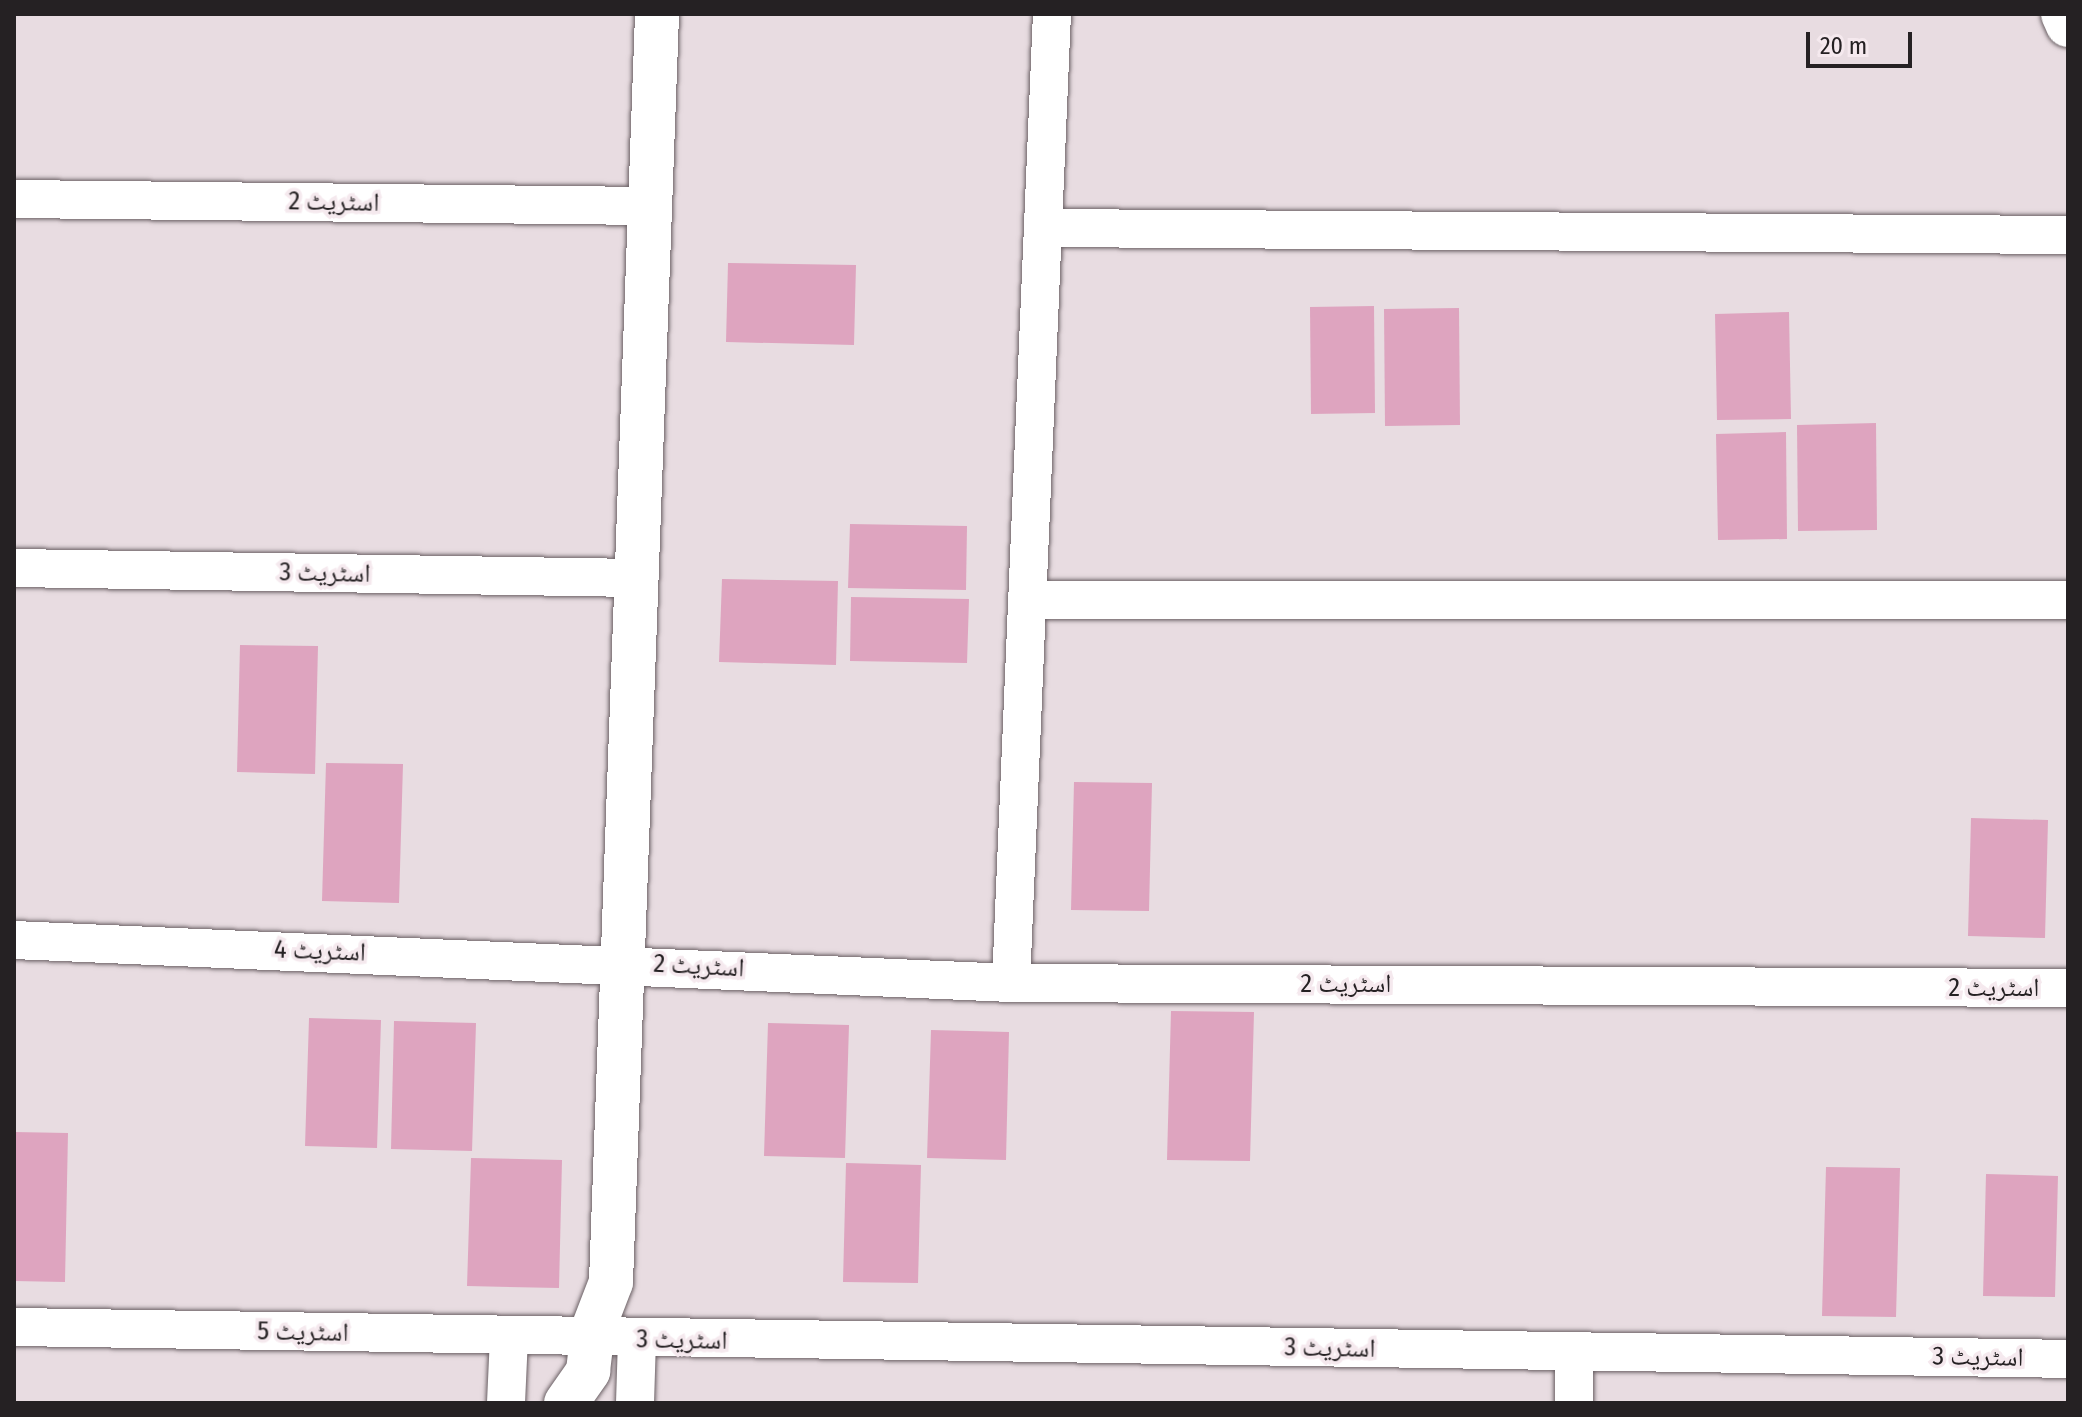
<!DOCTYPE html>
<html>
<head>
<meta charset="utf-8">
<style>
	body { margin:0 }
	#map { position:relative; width:2082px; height:1417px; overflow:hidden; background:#e8dce1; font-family:"Fira Sans Condensed","Noto Naskh Arabic",sans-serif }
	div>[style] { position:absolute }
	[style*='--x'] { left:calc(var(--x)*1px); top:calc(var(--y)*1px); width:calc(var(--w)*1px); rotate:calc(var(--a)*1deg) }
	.building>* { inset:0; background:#dea4bf }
	.roads { filter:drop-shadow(0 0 2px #6a6064) drop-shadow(0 0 2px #6a6064) }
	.minor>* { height:38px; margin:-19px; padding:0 19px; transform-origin:19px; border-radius:19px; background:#fff }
	.tertiary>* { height:44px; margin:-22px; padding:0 22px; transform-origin:22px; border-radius:22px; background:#fff }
	.secondary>* { height:44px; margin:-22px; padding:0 22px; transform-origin:22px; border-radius:22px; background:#fff }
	span { translate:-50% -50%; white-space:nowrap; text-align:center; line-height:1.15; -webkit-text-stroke:7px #f5e9ee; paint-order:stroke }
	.street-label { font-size:26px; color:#252123 }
	.frame { position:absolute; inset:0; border:16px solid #252123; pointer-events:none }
	.scale { position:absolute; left:1806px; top:32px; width:106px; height:36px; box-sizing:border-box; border:4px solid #252123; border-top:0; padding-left:10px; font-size:24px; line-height:28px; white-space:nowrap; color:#252123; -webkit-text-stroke:6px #f5e9ee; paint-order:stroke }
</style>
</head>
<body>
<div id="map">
	<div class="building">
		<div style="clip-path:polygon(728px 263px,856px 265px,854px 345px,726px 342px)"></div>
		<div style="clip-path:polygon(1374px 306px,1375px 413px,1311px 414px,1310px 307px)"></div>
		<div style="clip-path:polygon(1459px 308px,1460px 425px,1385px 426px,1384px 309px)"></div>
		<div style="clip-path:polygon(1789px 312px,1791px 419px,1717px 420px,1715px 314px)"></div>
		<div style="clip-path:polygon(1876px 423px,1877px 530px,1798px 531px,1797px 425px)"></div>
		<div style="clip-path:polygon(1786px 432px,1787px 539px,1718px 540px,1716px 434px)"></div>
		<div style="clip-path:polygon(850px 524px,967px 526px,966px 590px,848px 588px)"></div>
		<div style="clip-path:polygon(722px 579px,838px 581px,836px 665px,719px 662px)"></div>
		<div style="clip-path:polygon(851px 597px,969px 599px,967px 663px,850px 661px)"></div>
		<div style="clip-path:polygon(240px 645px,318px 646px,315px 774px,237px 772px)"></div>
		<div style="clip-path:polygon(326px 763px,403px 764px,399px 903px,322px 901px)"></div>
		<div style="clip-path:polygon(1074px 782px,1152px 783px,1149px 911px,1071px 910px)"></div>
		<div style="clip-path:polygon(1971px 818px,2048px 820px,2045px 938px,1968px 936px)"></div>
		<div style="clip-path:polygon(1171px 1011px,1254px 1012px,1250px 1161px,1167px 1160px)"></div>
		<div style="clip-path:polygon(309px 1018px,381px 1020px,377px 1148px,305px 1146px)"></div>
		<div style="clip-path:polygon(394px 1021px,476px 1023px,472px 1151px,391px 1149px)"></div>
		<div style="clip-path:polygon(768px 1023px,849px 1025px,845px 1158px,764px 1156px)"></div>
		<div style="clip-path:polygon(931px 1030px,1009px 1032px,1006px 1160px,927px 1158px)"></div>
		<div style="clip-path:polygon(14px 1132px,68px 1133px,65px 1282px,14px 1281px)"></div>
		<div style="clip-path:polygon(471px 1158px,562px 1160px,559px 1288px,467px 1286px)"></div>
		<div style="clip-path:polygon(846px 1163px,921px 1165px,918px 1283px,843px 1282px)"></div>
		<div style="clip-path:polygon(1826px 1167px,1900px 1168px,1896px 1317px,1822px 1316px)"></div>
		<div style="clip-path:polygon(1986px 1174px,2058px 1176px,2055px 1297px,1983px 1296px)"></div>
	</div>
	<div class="roads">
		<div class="minor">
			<div style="--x:14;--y:199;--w:639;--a:0.63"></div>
			<div style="--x:1044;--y:228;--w:1024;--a:0.39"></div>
			<div style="--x:14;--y:568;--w:623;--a:0.92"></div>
			<div style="--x:1028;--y:600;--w:1040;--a:0"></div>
			<div style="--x:14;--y:940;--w:998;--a:2.47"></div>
			<div style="--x:1011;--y:983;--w:1057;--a:0.27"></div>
			<div style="--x:1011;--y:983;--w:970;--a:-87.58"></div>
			<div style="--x:14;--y:1327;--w:2054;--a:0.89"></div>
			<div style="--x:506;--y:1403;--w:67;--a:-87.4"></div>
			<div style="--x:635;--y:1403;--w:63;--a:-88.2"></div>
			<div style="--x:1574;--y:1403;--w:52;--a:-90"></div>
		</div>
		<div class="tertiary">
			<div style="--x:566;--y:1403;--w:39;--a:-55"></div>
			<div style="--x:588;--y:1371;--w:42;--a:-83.2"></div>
			<div style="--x:593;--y:1329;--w:50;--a:-69"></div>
			<div style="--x:611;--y:1282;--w:1269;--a:-87.92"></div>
		</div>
		<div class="secondary">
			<div style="--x:2063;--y:14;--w:12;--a:66"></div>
		</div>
	</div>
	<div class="street-label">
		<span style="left:334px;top:202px;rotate:1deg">اسٹریٹ 2</span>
		<span style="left:325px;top:573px;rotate:1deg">اسٹریٹ 3</span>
		<span style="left:320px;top:951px;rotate:2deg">اسٹریٹ 4</span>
		<span style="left:699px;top:966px;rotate:3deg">اسٹریٹ 2</span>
		<span style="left:1346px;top:984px">اسٹریٹ 2</span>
		<span style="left:1994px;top:988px">اسٹریٹ 2</span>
		<span style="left:303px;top:1332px;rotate:1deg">اسٹریٹ 5</span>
		<span style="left:682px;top:1340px;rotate:1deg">اسٹریٹ 3</span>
		<span style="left:1330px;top:1348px;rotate:1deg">اسٹریٹ 3</span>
		<span style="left:1978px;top:1357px;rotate:1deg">اسٹریٹ 3</span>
	</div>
	<div class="frame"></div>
	<div class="scale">20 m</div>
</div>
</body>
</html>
